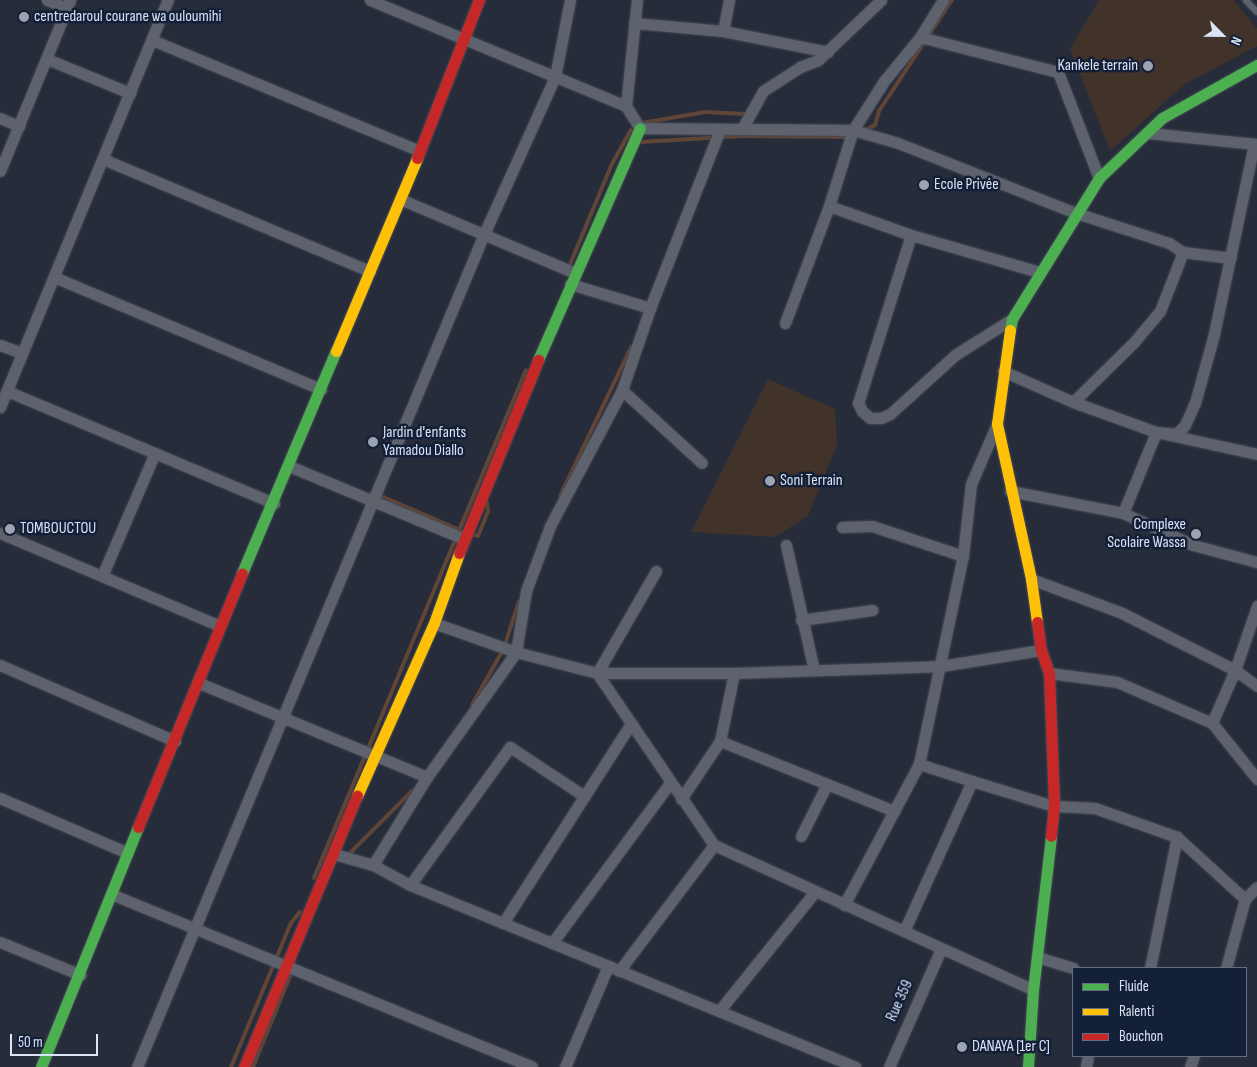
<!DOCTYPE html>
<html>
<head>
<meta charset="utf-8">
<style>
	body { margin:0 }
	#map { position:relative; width:1257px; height:1067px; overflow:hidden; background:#262c3a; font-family:"Sofia Sans Condensed",sans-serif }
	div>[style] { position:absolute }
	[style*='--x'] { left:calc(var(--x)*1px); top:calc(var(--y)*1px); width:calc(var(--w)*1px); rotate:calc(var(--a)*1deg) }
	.green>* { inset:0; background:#41322a }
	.stream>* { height:4px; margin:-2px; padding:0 2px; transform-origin:2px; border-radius:2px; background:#614536 }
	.roads { filter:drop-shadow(0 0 1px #454a56) drop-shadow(0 0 1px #454a56) }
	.lane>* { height:5.5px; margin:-2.75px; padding:0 2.75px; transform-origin:2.75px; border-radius:2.75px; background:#5d626d }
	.street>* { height:11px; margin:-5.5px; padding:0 5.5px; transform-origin:5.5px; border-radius:5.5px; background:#5d626d }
	.fast>* { height:11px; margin:-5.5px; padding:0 5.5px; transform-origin:5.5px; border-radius:5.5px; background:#4caf50 }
	.slow>* { height:11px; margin:-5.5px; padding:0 5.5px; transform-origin:5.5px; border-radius:5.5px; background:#ffc107 }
	.jam>* { height:11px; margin:-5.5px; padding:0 5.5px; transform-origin:5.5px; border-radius:5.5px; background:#c62828 }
	.dots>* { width:14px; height:14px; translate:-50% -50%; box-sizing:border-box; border:2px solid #141f38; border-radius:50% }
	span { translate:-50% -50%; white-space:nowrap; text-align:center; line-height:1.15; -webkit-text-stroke:5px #141f38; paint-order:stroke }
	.poi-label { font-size:16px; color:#dbe3f4 }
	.left { translate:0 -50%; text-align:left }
	.right { translate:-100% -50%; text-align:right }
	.street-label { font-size:16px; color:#dbe3f4 }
	.legend { position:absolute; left:1072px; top:967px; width:175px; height:90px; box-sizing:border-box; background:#141f38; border:1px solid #646d83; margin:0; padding:6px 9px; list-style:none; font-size:15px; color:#dbe3f4 }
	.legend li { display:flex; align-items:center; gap:10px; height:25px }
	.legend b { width:25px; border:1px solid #646d83 }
	.north { position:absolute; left:1197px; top:10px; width:50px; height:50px; -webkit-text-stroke:4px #141f38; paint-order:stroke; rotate:113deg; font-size:14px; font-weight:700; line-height:20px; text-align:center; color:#dbe3f4 }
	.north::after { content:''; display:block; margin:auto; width:18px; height:22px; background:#dbe3f4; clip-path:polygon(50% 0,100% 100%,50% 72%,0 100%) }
	.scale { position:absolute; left:10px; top:1034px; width:88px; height:22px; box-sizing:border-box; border:2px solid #dbe3f4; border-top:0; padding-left:6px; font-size:15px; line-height:18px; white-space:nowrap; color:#dbe3f4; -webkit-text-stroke:4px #141f38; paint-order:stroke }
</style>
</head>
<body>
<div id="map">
	<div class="green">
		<div style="clip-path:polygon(1099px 0,1234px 0,1257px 29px,1257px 46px,1185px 84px,1110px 151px,1070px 49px)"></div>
		<div style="clip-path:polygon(768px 379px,835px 409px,837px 445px,808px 516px,775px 537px,691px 532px)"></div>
	</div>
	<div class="stream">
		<div style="--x:642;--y:123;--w:64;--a:-9.9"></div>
		<div style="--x:705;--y:112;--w:41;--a:2.8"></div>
		<div style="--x:864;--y:131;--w:13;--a:-29"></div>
		<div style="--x:875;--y:125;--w:15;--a:-74"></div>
		<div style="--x:879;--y:111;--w:133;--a:-56.7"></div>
		<div style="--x:640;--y:142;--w:103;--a:-3.3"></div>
		<div style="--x:743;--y:136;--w:106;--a:0.5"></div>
		<div style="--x:568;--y:269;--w:114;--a:-67.3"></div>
		<div style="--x:612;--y:164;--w:39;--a:-61"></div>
		<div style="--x:381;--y:496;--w:86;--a:23.3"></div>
		<div style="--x:560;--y:496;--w:165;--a:-64.5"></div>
		<div style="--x:471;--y:534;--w:7;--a:16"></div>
		<div style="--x:478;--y:536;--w:27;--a:-68"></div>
		<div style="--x:488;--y:511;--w:8;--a:-97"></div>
		<div style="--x:472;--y:705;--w:65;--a:-60.7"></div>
		<div style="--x:504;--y:648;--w:49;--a:-72.3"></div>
		<div style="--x:348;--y:855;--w:91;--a:-45"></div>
		<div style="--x:314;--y:878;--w:550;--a:-67.35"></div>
		<div style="--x:231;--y:1067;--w:156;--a:-67.4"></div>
		<div style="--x:291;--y:923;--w:14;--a:-51"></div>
		<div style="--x:253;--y:1067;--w:100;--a:-67.8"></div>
	</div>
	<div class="roads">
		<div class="lane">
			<div style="--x:1246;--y:0;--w:16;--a:47"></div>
		</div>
		<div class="street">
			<div style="--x:47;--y:0;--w:22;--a:22"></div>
			<div style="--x:370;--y:0;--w:277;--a:22.5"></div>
			<div style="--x:626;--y:106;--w:26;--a:58"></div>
			<div style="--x:640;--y:128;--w:213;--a:0.5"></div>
			<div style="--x:853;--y:130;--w:58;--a:-57.7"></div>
			<div style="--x:884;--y:81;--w:57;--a:-50.7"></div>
			<div style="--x:920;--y:37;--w:44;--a:-58.1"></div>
			<div style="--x:634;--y:23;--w:89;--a:5.1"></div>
			<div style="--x:723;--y:31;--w:107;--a:11.3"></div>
			<div style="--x:723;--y:31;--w:32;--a:-79"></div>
			<div style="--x:920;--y:37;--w:142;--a:14.2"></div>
			<div style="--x:1058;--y:72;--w:114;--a:68.9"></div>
			<div style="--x:152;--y:40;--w:290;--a:22.5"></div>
			<div style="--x:47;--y:59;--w:90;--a:22.3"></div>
			<div style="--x:626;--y:106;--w:107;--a:-84.1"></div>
			<div style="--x:0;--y:118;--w:21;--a:23"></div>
			<div style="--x:743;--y:127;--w:41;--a:-60.9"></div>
			<div style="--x:763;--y:91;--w:44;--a:-33"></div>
			<div style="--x:800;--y:67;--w:19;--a:-21"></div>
			<div style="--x:818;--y:60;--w:87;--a:-43.6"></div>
			<div style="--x:1148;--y:133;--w:110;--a:5.8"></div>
			<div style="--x:103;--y:159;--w:290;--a:22.8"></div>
			<div style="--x:0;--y:171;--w:185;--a:-67.7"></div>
			<div style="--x:400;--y:199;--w:190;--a:22.9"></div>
			<div style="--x:829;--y:206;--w:87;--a:19.5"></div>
			<div style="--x:911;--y:235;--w:133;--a:16.1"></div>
			<div style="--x:911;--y:235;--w:176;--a:107.5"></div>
			<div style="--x:858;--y:403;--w:9;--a:63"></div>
			<div style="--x:862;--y:411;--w:11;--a:41"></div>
			<div style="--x:870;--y:418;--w:11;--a:0"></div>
			<div style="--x:881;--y:418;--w:10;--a:-24"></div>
			<div style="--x:890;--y:414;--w:88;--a:-42.2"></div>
			<div style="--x:955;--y:355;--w:67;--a:-32.3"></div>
			<div style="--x:54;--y:277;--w:290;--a:22.8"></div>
			<div style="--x:570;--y:284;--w:84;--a:16.7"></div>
			<div style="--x:785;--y:323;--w:125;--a:-69.4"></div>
			<div style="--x:829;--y:206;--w:80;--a:-72.5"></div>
			<div style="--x:853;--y:130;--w:47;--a:16.1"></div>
			<div style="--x:898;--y:143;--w:191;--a:21.5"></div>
			<div style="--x:1076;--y:213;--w:98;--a:17.9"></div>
			<div style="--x:1169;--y:243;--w:17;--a:33"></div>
			<div style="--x:1183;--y:252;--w:48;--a:7.1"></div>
			<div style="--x:0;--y:345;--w:23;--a:20"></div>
			<div style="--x:1003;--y:371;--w:77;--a:23.9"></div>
			<div style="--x:1073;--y:402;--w:88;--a:19.9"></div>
			<div style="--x:1156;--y:432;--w:103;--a:12.3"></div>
			<div style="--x:622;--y:390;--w:87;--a:-71.1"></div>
			<div style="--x:650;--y:308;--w:192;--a:-68.6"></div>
			<div style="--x:7;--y:391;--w:290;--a:22.8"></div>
			<div style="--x:1073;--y:402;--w:86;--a:-44.5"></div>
			<div style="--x:1134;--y:342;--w:40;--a:-50"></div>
			<div style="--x:1160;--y:311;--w:63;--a:-68.7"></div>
			<div style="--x:0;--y:407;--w:440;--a:-67.6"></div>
			<div style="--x:1156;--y:432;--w:20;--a:6"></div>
			<div style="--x:1176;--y:434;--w:13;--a:-45"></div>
			<div style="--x:1185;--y:425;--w:24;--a:-66"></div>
			<div style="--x:1195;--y:403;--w:72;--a:-74.6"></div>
			<div style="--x:1214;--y:334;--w:194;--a:-78.1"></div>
			<div style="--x:289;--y:466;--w:190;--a:22.6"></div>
			<div style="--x:1010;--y:491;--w:115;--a:11"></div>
			<div style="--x:1123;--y:513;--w:77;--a:24.6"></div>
			<div style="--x:1193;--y:545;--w:66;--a:14.9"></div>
			<div style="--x:1123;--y:513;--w:87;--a:-67.8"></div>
			<div style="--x:842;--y:527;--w:30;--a:-2"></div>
			<div style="--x:872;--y:526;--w:96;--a:18.2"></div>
			<div style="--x:0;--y:533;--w:239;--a:22.9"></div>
			<div style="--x:786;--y:545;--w:128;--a:77.4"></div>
			<div style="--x:656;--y:571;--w:118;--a:120"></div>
			<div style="--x:597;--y:673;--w:208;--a:55.8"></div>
			<div style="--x:714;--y:845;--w:350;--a:24.4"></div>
			<div style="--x:102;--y:576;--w:134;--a:-66.7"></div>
			<div style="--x:1031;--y:579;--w:97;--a:20.5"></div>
			<div style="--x:1122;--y:613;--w:127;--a:26.8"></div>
			<div style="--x:1235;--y:670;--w:27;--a:36"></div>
			<div style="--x:801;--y:620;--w:72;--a:-8"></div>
			<div style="--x:434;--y:623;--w:87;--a:19.5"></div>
			<div style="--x:516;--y:652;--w:84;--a:14.5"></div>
			<div style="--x:597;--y:673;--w:137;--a:0"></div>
			<div style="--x:734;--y:673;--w:207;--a:-1.9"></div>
			<div style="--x:941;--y:666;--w:101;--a:-9.1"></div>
			<div style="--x:0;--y:665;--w:191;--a:23.5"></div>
			<div style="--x:1049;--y:673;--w:69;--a:7.5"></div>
			<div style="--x:1117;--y:682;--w:103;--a:23.3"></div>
			<div style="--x:1212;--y:723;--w:72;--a:51.2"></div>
			<div style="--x:199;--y:683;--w:247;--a:22.4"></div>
			<div style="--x:1212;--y:723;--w:58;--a:-66.5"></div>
			<div style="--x:1235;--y:670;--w:68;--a:-71"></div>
			<div style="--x:720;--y:741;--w:188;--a:21.9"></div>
			<div style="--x:972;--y:781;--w:86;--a:17"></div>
			<div style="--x:1054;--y:806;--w:41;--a:2.8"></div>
			<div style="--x:1095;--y:808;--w:87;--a:19.5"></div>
			<div style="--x:1177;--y:837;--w:92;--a:42.4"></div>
			<div style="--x:0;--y:798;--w:139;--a:23.3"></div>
			<div style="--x:681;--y:799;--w:70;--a:-56.1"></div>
			<div style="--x:720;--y:741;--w:69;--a:-78.4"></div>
			<div style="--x:801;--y:836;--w:58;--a:-63.4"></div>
			<div style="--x:334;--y:854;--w:41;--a:15.8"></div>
			<div style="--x:373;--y:865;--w:42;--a:28.4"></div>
			<div style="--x:410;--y:885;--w:481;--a:22.2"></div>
			<div style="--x:373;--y:865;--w:103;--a:-58.5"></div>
			<div style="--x:427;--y:777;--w:153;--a:-54.5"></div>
			<div style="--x:516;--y:652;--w:62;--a:-80.7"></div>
			<div style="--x:526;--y:591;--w:69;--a:-69.7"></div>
			<div style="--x:550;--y:526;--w:154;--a:-62.1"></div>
			<div style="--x:622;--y:390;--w:108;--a:42.4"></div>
			<div style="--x:410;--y:885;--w:170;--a:-54.1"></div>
			<div style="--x:510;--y:747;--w:89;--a:33.5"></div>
			<div style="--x:111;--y:894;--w:455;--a:22.3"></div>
			<div style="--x:844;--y:905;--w:160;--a:-62"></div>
			<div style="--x:919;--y:764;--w:213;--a:-78.1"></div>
			<div style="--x:963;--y:556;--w:72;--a:-83.7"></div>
			<div style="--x:971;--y:484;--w:65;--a:-66.6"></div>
			<div style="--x:503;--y:923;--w:237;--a:-57.3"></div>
			<div style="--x:904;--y:931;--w:165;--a:-65.6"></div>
			<div style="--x:972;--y:781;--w:56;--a:-162.2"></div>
			<div style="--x:0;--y:942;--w:87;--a:22.2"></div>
			<div style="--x:552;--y:943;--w:199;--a:-53.6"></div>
			<div style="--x:1037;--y:957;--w:38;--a:17"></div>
			<div style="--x:1150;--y:968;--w:134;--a:-78.4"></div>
			<div style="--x:1226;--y:968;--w:72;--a:-74.6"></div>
			<div style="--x:1245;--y:899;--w:17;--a:-45"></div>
			<div style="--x:619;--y:971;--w:158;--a:-53"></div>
			<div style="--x:719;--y:1011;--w:151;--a:-51.2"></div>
			<div style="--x:137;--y:1067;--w:902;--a:-67.39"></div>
			<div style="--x:484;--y:234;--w:172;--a:-65.7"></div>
			<div style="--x:555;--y:77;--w:78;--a:-79"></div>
			<div style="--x:565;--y:1067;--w:110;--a:-66.9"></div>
			<div style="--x:889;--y:1067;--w:129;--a:-66.2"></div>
			<div style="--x:1086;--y:1067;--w:11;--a:-80"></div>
			<div style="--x:1190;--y:1067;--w:12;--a:-70"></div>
		</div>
		<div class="fast">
			<div style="--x:1010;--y:330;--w:11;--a:-80"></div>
			<div style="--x:1012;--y:319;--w:166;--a:-58.3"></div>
			<div style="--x:1099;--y:178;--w:87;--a:-43.6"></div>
			<div style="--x:1162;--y:118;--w:109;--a:-29.2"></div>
			<div style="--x:538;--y:360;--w:253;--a:-66.3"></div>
			<div style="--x:242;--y:573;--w:241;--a:-67.1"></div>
			<div style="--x:41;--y:1067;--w:259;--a:-68"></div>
			<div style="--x:1028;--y:1067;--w:77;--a:-86.3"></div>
			<div style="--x:1033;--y:990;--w:155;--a:-83.3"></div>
		</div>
		<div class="slow">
			<div style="--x:1010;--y:330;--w:95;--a:97.9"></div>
			<div style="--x:997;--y:424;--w:159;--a:77.6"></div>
			<div style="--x:1031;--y:579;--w:43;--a:82.1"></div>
			<div style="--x:336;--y:351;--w:209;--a:-67.2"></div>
			<div style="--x:357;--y:796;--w:189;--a:-66"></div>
			<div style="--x:434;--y:623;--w:74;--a:-70.3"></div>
		</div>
		<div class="jam">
			<div style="--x:417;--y:158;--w:170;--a:-68.6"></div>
			<div style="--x:459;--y:553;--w:209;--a:-67.7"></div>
			<div style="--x:1037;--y:622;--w:28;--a:82"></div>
			<div style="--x:1041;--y:650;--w:24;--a:71"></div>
			<div style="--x:1049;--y:673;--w:133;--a:87.8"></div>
			<div style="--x:1054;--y:806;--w:30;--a:96"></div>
			<div style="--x:138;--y:827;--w:274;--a:-67.7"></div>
			<div style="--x:244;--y:1067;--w:294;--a:-67.4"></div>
		</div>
	</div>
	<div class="dots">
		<div style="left:24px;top:17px;background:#9ca3b3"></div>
		<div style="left:1148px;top:66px;background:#9ca3b3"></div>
		<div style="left:924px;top:185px;background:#9ca3b3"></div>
		<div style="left:373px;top:442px;background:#9ca3b3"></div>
		<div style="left:770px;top:481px;background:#9ca3b3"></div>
		<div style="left:10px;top:529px;background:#9ca3b3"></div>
		<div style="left:1196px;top:534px;background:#9ca3b3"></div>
		<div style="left:962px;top:1047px;background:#9ca3b3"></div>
	</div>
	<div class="poi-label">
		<span class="left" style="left:34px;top:17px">centredaroul courane wa ouloumihi</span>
		<span class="right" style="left:1138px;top:66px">Kankele terrain</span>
		<span class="left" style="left:934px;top:185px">Ecole Privée</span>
		<span class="left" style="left:383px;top:442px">Jardin d'enfants<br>Yamadou Diallo</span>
		<span class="left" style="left:780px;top:481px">Soni Terrain</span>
		<span class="right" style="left:1186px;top:534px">Complexe<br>Scolaire Wassa</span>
		<span class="left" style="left:20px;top:529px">TOMBOUCTOU</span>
		<span class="left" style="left:972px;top:1047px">DANAYA [1er C]</span>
	</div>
	<div class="street-label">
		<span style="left:900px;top:1001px;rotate:-66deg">Rue 359</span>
	</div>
	<ul class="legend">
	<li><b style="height:6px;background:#4caf50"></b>Fluide</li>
	<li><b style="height:6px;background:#ffc107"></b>Ralenti</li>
	<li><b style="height:6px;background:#c62828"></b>Bouchon</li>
	</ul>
	<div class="north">N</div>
	<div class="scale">50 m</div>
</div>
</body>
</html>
